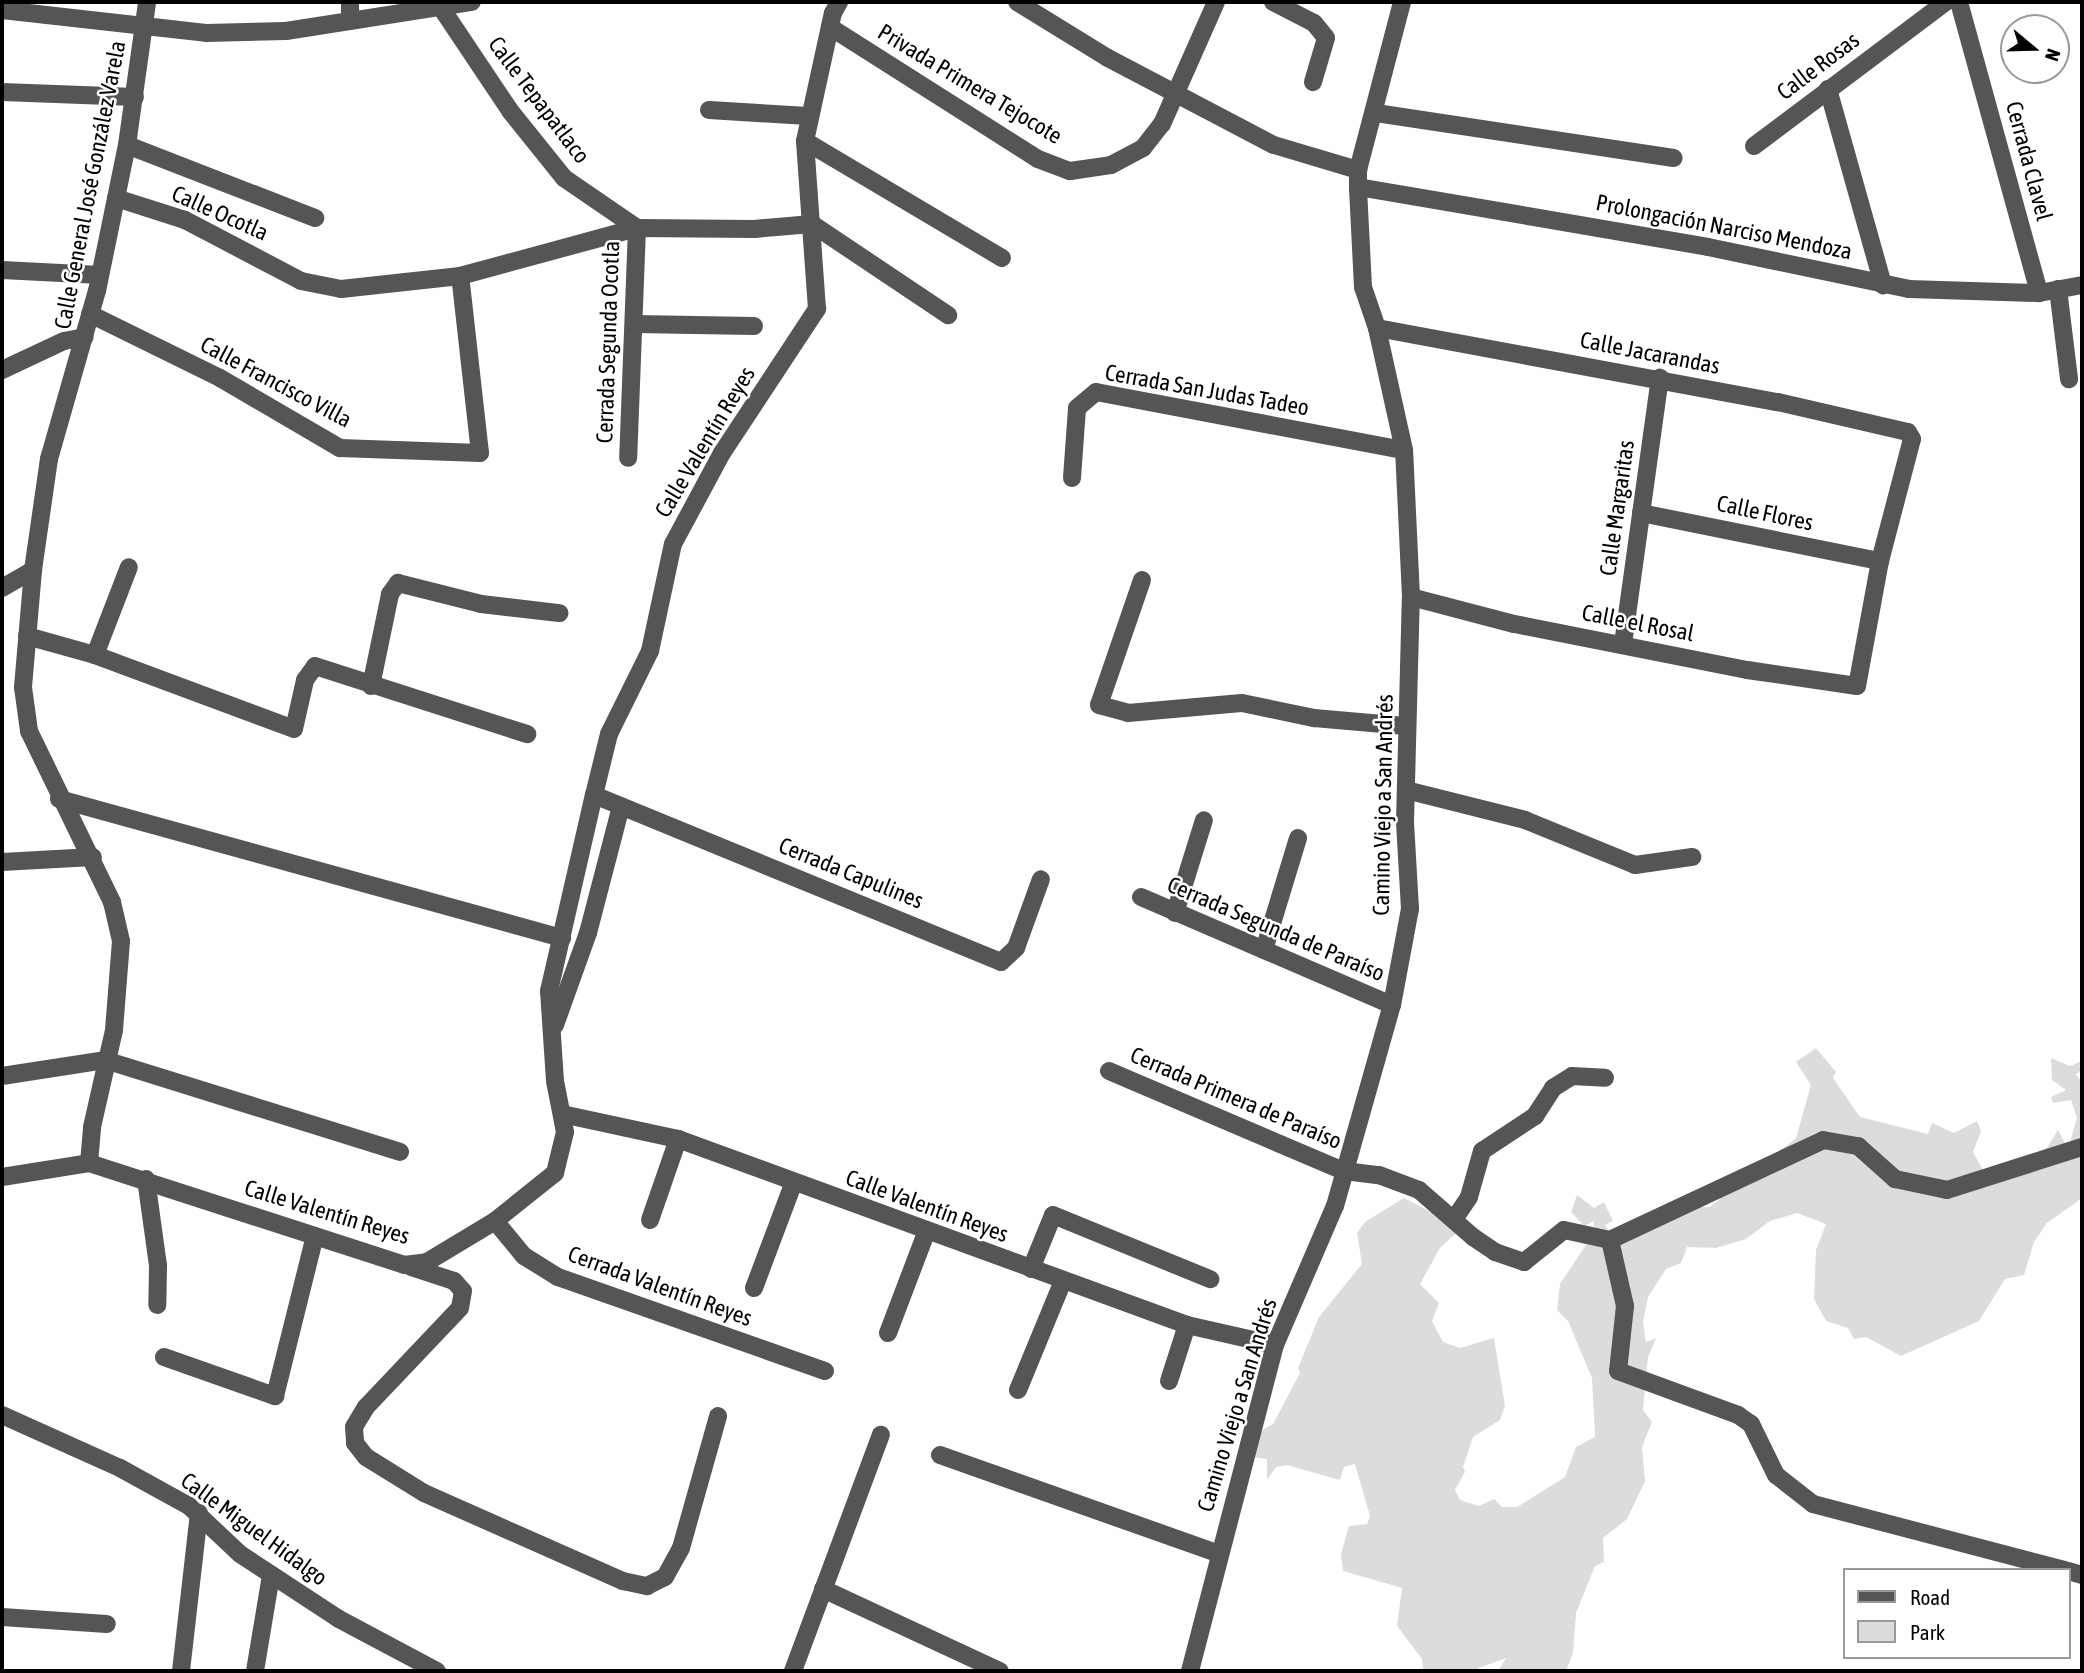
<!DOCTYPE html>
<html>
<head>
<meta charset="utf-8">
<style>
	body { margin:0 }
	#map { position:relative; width:2084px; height:1673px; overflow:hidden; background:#fff; font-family:"Asap Condensed",sans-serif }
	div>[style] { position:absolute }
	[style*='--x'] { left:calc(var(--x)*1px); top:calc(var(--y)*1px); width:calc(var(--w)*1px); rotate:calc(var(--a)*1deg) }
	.green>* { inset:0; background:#dcdcdc }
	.minor>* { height:18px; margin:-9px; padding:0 9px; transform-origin:9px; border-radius:9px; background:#555 }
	span { translate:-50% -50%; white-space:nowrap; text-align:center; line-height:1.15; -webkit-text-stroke:5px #fff; paint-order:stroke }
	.street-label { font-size:23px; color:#000 }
	.frame { position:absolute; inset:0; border:4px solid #000; pointer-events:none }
	.legend { position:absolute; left:1843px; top:1568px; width:228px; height:91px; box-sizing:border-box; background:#fff; border:2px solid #999; margin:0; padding:9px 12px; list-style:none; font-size:21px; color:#000 }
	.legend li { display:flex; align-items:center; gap:14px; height:35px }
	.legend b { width:35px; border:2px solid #999 }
	.north { position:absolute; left:2000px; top:14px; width:70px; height:70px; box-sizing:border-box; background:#fff; border:2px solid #999; border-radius:50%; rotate:109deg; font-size:19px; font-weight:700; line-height:28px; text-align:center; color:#000 }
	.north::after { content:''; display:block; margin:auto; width:24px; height:32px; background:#000; clip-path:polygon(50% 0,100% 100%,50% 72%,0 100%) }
</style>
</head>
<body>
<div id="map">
	<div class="green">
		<div style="clip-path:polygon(1816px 1048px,1836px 1072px,1833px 1078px,1860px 1117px,1928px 1134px,1932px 1123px,1954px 1133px,1977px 1121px,1981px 1131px,1973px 1152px,1984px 1172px,2043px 1154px,2058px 1130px,2068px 1149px,2077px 1118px,2071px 1100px,2053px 1103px,2051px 1097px,2066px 1090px,2052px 1080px,2051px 1058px,2070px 1066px,2082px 1061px,2082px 1071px,2076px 1074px,2082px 1083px,2082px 1198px,2047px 1223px,2034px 1242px,2024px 1275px,2005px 1279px,1979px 1321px,1901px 1356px,1866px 1337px,1854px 1339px,1848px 1328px,1826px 1321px,1814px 1299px,1816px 1250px,1826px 1224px,1797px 1213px,1770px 1221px,1746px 1239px,1716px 1248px,1687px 1247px,1681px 1263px,1666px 1269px,1648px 1297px,1643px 1322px,1646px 1342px,1656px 1338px,1648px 1357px,1643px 1410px,1652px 1422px,1642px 1447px,1645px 1481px,1627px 1519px,1603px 1538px,1604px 1562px,1595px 1566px,1576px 1613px,1573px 1653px,1566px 1671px,1498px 1671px,1506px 1658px,1471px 1671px,1423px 1671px,1422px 1659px,1397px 1626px,1402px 1588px,1343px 1571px,1341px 1554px,1349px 1526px,1367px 1524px,1370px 1516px,1355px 1464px,1344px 1467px,1340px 1480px,1287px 1465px,1276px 1467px,1267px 1480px,1267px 1459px,1243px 1456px,1264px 1429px,1273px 1424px,1300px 1373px,1298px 1368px,1319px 1317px,1362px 1264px,1357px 1233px,1365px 1222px,1404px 1198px,1462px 1228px,1440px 1248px,1420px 1284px,1439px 1303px,1432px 1321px,1443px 1342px,1460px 1348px,1494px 1338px,1505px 1406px,1500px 1420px,1473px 1437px,1463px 1467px,1465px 1472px,1455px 1490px,1460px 1500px,1479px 1506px,1494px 1499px,1502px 1507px,1517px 1507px,1565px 1477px,1576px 1447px,1595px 1437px,1592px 1378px,1568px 1321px,1557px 1310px,1560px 1284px,1594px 1233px,1594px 1221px,1584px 1226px,1571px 1212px,1577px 1195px,1594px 1208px,1604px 1202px,1613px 1221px,1605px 1225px,1611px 1234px,1691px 1207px,1710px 1207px,1796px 1138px,1811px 1085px,1796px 1062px)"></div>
	</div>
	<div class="minor">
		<div style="--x:1017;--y:2;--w:107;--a:31.6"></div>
		<div style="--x:1108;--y:58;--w:187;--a:27.7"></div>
		<div style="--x:1274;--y:145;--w:88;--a:16.6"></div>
		<div style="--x:1273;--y:2;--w:46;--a:27.1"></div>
		<div style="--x:1314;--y:23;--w:19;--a:51"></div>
		<div style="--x:1326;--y:38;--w:46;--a:106.5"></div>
		<div style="--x:1959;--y:2;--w:302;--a:74.6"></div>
		<div style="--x:442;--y:9;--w:124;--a:56.2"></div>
		<div style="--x:511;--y:112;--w:85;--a:51.2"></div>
		<div style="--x:564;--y:178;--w:88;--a:34.4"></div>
		<div style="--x:637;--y:228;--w:117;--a:0.5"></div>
		<div style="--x:754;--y:229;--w:58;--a:-4.9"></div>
		<div style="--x:812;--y:224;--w:164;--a:33.8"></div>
		<div style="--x:2;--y:10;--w:205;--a:6.4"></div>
		<div style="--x:206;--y:33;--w:80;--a:-1.4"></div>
		<div style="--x:286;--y:31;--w:188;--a:-8.9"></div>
		<div style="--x:350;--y:21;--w:19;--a:-90"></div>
		<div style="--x:830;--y:27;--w:246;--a:32.4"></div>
		<div style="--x:1038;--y:159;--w:34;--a:21"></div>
		<div style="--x:1070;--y:171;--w:41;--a:-8.3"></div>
		<div style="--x:1111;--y:165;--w:36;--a:-28"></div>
		<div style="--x:1143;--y:148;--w:31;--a:-52"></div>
		<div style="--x:1162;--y:124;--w:133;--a:-66.1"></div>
		<div style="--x:1828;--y:89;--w:204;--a:74.3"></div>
		<div style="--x:2;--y:92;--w:133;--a:2.2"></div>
		<div style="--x:709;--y:110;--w:99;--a:3.5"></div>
		<div style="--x:1376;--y:113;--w:301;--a:8.6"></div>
		<div style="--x:805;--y:141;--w:229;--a:30.7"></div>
		<div style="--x:127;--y:145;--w:202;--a:21.2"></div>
		<div style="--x:1754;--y:146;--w:240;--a:-36.9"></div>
		<div style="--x:1358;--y:187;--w:355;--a:9.7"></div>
		<div style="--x:1708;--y:247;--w:205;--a:11.8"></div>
		<div style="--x:1909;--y:289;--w:130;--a:1.8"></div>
		<div style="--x:2039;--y:293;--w:44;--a:-10.5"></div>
		<div style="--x:116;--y:198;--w:72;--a:17.7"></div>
		<div style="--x:185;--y:220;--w:131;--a:27.7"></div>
		<div style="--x:301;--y:281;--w:41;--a:11.3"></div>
		<div style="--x:341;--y:289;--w:120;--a:-6.2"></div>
		<div style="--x:460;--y:276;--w:183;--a:-15.2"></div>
		<div style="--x:637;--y:228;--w:230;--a:92.2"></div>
		<div style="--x:2;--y:270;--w:98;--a:2.9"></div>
		<div style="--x:2058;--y:289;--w:91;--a:83"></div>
		<div style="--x:90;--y:314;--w:145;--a:26.2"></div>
		<div style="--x:220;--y:378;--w:139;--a:30.3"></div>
		<div style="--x:340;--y:448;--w:140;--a:2"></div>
		<div style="--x:480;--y:453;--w:178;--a:-96.4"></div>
		<div style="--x:634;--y:324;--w:120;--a:1"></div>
		<div style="--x:1377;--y:328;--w:408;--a:10.5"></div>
		<div style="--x:1778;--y:402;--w:133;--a:13"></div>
		<div style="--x:1908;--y:432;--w:8;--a:60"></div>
		<div style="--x:1912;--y:439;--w:126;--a:104.7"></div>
		<div style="--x:1880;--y:561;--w:127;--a:100.4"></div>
		<div style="--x:1857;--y:686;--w:111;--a:-171.7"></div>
		<div style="--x:1747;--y:670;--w:237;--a:-168.8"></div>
		<div style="--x:1514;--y:624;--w:106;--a:-165.3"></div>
		<div style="--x:2;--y:370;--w:68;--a:-25.1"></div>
		<div style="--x:64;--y:341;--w:21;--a:-11"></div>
		<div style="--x:1072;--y:478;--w:70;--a:-85.9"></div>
		<div style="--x:1077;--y:408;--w:25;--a:-40"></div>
		<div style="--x:1096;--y:392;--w:313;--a:10.7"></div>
		<div style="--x:1641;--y:513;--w:244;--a:11.4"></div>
		<div style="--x:1142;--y:580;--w:132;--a:109"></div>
		<div style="--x:1099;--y:705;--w:30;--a:15"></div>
		<div style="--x:1128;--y:713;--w:114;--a:-5"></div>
		<div style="--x:1242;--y:703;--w:74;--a:11.8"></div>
		<div style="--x:1314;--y:718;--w:92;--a:5"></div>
		<div style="--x:2;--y:588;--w:36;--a:-30"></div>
		<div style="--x:27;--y:636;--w:71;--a:15.6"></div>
		<div style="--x:95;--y:655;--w:212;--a:20.4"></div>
		<div style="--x:294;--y:729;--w:50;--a:-77.3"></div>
		<div style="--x:305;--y:680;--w:17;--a:-54"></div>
		<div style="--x:315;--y:666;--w:223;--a:17.8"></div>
		<div style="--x:1623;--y:644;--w:269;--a:-82.1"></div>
		<div style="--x:95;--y:655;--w:94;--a:-68.9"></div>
		<div style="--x:371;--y:686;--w:94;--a:-78.3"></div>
		<div style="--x:390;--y:594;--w:14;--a:-54"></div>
		<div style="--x:398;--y:583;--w:86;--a:14.2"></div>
		<div style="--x:481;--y:604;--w:79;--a:6.6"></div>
		<div style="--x:1406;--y:790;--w:123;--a:14.1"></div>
		<div style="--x:1525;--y:820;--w:119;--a:22.2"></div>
		<div style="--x:1635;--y:865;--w:58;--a:-8"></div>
		<div style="--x:594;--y:795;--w:440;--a:22.3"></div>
		<div style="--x:1001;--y:962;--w:21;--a:-43"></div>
		<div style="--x:1016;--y:948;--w:73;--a:-70.1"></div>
		<div style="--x:59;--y:799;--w:522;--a:15.45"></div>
		<div style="--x:2;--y:862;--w:91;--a:-3.1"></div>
		<div style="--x:1141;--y:897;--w:273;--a:23.3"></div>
		<div style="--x:1175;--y:913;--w:97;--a:-72.7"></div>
		<div style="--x:1264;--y:950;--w:117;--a:-73.1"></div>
		<div style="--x:555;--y:1025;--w:98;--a:-70.3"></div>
		<div style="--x:588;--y:933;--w:131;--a:-75.4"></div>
		<div style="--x:1109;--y:1071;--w:255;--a:23.1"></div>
		<div style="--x:1344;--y:1171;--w:35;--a:7"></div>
		<div style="--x:1379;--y:1175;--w:43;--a:20.6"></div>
		<div style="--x:1419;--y:1190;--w:72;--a:41"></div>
		<div style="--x:1473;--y:1237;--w:27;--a:34"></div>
		<div style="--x:1495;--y:1252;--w:31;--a:19"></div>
		<div style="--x:1524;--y:1262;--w:51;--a:-38.7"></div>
		<div style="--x:1564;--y:1230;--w:47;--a:12.3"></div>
		<div style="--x:1610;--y:1240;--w:68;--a:77.2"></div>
		<div style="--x:1625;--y:1306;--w:65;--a:96.1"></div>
		<div style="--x:1618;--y:1371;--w:128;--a:20.1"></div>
		<div style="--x:1738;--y:1415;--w:16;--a:35"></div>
		<div style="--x:1751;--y:1424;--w:57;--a:63.9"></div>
		<div style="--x:1776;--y:1475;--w:47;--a:38.1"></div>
		<div style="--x:1813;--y:1504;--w:260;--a:14.7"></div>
		<div style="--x:2;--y:1076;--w:104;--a:-8.8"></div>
		<div style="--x:105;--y:1060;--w:309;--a:17.3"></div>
		<div style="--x:562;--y:1114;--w:119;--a:12.2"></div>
		<div style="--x:678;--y:1139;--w:542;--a:20.07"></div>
		<div style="--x:1187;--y:1325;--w:90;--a:12.8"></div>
		<div style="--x:89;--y:1163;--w:36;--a:-85"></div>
		<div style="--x:92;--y:1127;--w:99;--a:-77.2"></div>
		<div style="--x:114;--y:1030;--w:89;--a:-85.5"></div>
		<div style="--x:121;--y:941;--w:40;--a:-103"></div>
		<div style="--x:112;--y:902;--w:190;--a:-115.9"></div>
		<div style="--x:29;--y:731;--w:44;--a:-97.8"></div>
		<div style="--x:23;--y:687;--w:117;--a:-85.1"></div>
		<div style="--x:33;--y:570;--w:112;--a:-81.8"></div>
		<div style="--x:49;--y:459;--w:175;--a:-74.1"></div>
		<div style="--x:97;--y:291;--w:149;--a:-78.4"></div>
		<div style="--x:127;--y:145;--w:144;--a:-82"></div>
		<div style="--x:2;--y:1177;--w:88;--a:-9.1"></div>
		<div style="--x:89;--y:1163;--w:331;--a:17.9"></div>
		<div style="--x:404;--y:1265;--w:23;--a:-7"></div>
		<div style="--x:427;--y:1262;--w:79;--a:-31.1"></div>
		<div style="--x:495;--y:1221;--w:77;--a:-38.7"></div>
		<div style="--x:555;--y:1173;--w:42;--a:-76.3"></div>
		<div style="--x:565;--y:1132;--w:52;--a:-101.1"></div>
		<div style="--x:555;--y:1081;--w:90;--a:-93.8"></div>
		<div style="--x:549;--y:991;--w:201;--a:-77.1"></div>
		<div style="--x:594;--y:795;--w:63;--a:-76.2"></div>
		<div style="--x:609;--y:734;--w:93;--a:-63.7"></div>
		<div style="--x:650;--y:651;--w:109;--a:-77.9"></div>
		<div style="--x:673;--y:544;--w:103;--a:-61.7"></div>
		<div style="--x:722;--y:453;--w:173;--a:-56.6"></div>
		<div style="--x:817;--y:309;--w:168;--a:-94.1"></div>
		<div style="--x:805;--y:141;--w:131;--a:-77.7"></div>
		<div style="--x:833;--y:13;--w:13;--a:-61"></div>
		<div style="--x:146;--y:1179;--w:88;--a:82.1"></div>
		<div style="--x:158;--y:1266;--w:39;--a:91"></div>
		<div style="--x:1455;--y:1218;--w:25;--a:-56"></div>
		<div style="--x:1469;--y:1197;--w:48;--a:-74.2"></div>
		<div style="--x:1482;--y:1151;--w:64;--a:-33.4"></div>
		<div style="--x:1535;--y:1116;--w:33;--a:-57"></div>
		<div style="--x:1553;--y:1088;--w:22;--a:-32"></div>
		<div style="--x:1572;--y:1076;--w:33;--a:3"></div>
		<div style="--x:650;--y:1220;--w:86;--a:-70.9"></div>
		<div style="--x:495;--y:1221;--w:45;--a:50.4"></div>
		<div style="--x:524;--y:1256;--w:40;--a:32"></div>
		<div style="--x:558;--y:1277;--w:283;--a:19.4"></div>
		<div style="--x:1610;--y:1240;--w:235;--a:-25.1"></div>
		<div style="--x:1823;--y:1140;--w:36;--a:10"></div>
		<div style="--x:1858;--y:1146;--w:50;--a:41.7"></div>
		<div style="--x:1895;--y:1179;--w:53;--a:11.9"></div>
		<div style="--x:1947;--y:1190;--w:142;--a:-17.7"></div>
		<div style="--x:411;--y:1267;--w:45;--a:18"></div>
		<div style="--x:454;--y:1281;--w:13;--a:48"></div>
		<div style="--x:463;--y:1291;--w:17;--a:100"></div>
		<div style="--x:460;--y:1308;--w:137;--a:133.5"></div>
		<div style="--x:366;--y:1407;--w:23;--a:121"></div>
		<div style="--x:354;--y:1427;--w:16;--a:86"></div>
		<div style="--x:355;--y:1443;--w:18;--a:52"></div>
		<div style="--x:366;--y:1457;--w:68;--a:31.8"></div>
		<div style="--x:424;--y:1493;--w:218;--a:23.9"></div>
		<div style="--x:623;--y:1581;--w:25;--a:12"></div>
		<div style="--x:647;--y:1586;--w:20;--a:-27"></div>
		<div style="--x:665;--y:1577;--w:33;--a:-61"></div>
		<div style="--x:681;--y:1548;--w:137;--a:-74.3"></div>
		<div style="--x:1031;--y:1269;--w:58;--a:-67.8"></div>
		<div style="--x:1053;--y:1215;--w:170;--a:22.2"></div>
		<div style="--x:754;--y:1288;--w:111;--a:-69.4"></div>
		<div style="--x:888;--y:1333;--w:107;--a:-69.2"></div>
		<div style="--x:164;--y:1357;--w:118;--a:19.4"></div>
		<div style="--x:275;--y:1396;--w:165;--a:-76"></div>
		<div style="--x:1169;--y:1381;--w:59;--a:-72.2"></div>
		<div style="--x:1018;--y:1390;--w:118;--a:-67.6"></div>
		<div style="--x:2;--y:1415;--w:129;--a:24.2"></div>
		<div style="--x:120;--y:1468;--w:79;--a:28.8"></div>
		<div style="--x:189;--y:1506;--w:70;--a:43.3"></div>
		<div style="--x:240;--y:1554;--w:118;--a:33.3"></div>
		<div style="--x:339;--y:1619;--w:111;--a:28"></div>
		<div style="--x:940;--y:1455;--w:297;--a:19.5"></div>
		<div style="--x:2068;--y:1571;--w:15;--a:16"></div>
		<div style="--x:823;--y:1589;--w:195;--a:24.9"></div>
		<div style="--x:2;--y:1617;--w:105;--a:3.8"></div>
		<div style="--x:181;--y:1671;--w:159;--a:-83.5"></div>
		<div style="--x:255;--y:1671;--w:97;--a:-80.5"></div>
		<div style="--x:793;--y:1671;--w:252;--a:-69.6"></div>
		<div style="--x:1190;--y:1671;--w:337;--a:-75.4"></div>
		<div style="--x:1275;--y:1345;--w:151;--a:-66.7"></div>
		<div style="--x:1335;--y:1206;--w:209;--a:-74.2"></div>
		<div style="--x:1392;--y:1005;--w:98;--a:-79.4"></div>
		<div style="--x:1410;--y:909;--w:88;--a:-93.3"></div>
		<div style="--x:1405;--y:821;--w:224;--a:-88.5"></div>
		<div style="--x:1411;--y:597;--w:147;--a:-92.7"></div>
		<div style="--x:1404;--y:450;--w:125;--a:-102.5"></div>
		<div style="--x:1377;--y:328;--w:43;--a:-108.9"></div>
		<div style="--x:1363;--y:287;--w:100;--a:-92.9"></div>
		<div style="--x:1358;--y:187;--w:17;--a:-90"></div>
		<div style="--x:1358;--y:170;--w:174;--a:-75.3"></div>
	</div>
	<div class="street-label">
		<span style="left:1818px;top:66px;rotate:-37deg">Calle Rosas</span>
		<span style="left:970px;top:84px;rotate:31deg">Privada Primera Tejocote</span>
		<span style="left:539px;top:100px;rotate:53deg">Calle Tepapatlaco</span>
		<span style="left:2029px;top:161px;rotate:75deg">Cerrada Clavel</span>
		<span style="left:90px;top:185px;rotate:-79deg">Calle General José González Varela</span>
		<span style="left:220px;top:213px;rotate:24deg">Calle Ocotla</span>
		<span style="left:1724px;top:227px;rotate:11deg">Prolongación Narciso Mendoza</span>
		<span style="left:608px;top:342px;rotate:-88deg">Cerrada Segunda Ocotla</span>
		<span style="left:1650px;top:353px;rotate:11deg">Calle Jacarandas</span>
		<span style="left:276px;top:382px;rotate:28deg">Calle Francisco Villa</span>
		<span style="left:1207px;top:390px;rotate:10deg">Cerrada San Judas Tadeo</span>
		<span style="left:705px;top:442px;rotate:-59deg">Calle Valentín Reyes</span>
		<span style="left:1617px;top:508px;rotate:-82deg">Calle Margaritas</span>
		<span style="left:1765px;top:513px;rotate:12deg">Calle Flores</span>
		<span style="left:1638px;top:623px;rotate:11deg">Calle el Rosal</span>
		<span style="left:1383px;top:805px;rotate:-89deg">Camino Viejo a San Andrés</span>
		<span style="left:851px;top:873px;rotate:22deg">Cerrada Capulines</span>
		<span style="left:1276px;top:929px;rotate:23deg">Cerrada Segunda de Paraíso</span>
		<span style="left:1236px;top:1098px;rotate:23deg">Cerrada Primera de Paraíso</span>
		<span style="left:927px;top:1206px;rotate:20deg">Calle Valentín Reyes</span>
		<span style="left:327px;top:1212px;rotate:17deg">Calle Valentín Reyes</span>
		<span style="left:660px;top:1286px;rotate:20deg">Cerrada Valentín Reyes</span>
		<span style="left:1237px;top:1405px;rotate:-73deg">Camino Viejo a San Andrés</span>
		<span style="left:254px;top:1529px;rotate:36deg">Calle Miguel Hidalgo</span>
	</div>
	<div class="frame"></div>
	<ul class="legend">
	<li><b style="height:9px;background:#555"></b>Road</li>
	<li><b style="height:19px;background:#dcdcdc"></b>Park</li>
	</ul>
	<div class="north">N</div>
</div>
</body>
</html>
